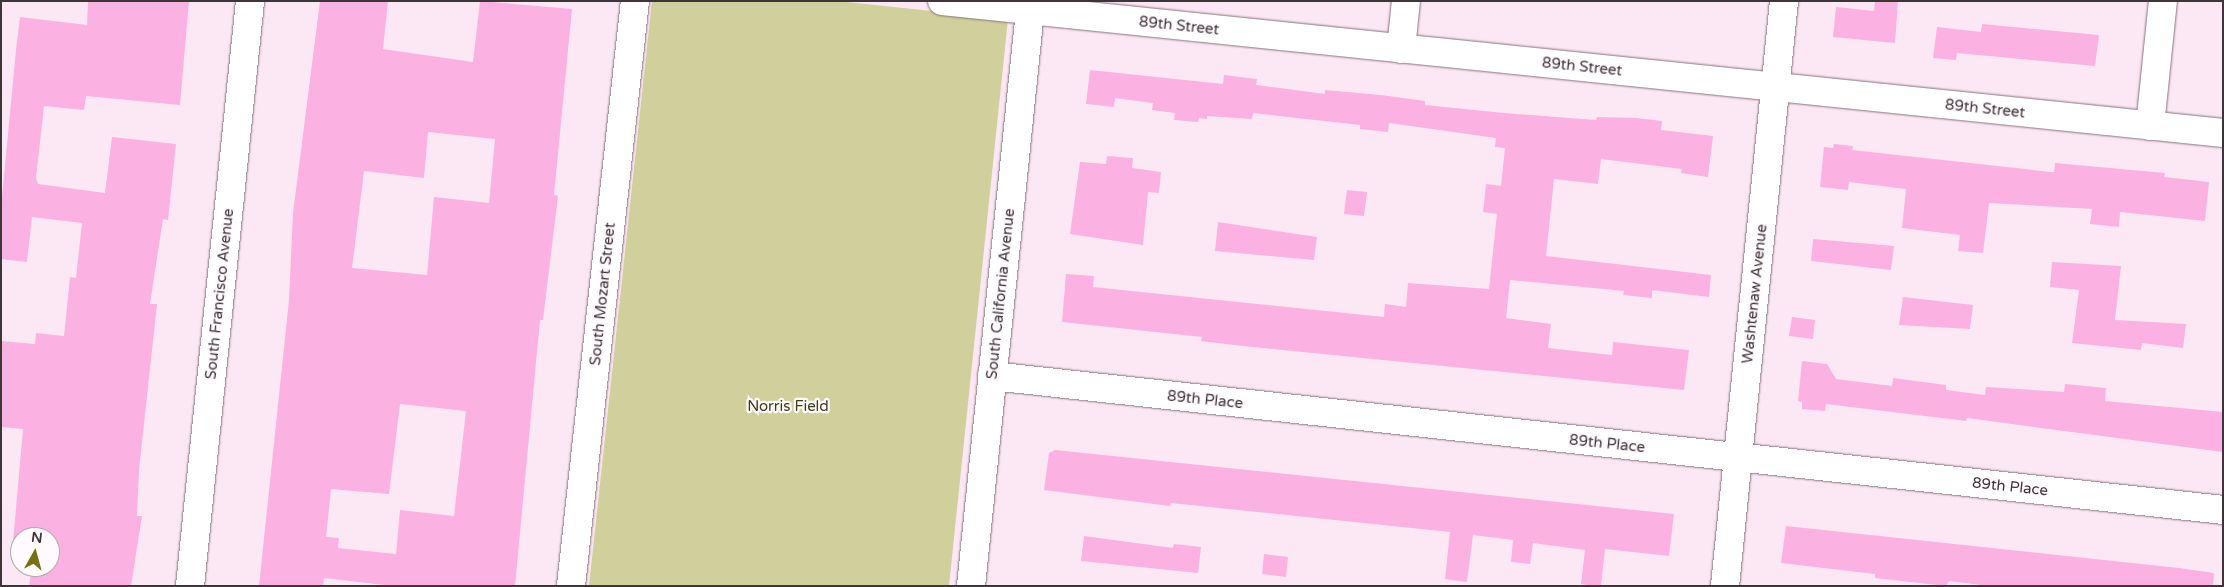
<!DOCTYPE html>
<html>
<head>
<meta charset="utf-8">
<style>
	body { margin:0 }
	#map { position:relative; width:2224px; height:587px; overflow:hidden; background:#fce8f4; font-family:"Varela Round",sans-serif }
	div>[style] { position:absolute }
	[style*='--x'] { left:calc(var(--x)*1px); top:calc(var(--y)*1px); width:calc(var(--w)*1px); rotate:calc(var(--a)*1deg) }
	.green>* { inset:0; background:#d1cf9b }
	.building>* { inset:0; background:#fbb1e1 }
	.roads { filter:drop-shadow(0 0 1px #85737e) drop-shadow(0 0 1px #85737e) }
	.street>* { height:28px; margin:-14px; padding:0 14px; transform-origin:14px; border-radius:14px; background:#fff }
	span { translate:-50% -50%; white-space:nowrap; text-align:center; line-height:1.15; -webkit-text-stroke:4.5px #fefafd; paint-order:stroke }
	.street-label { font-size:15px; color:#3d353a }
	.park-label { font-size:15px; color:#3e3c18 }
	.frame { position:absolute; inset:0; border:2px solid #3d353a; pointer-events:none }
	.north { position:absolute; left:10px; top:527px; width:50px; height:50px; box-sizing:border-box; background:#fefafd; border:1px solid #b1abaf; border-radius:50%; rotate:7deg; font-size:14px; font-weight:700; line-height:20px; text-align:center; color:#3d353a }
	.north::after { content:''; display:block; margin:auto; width:18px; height:22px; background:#767112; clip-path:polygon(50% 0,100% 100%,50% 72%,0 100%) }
</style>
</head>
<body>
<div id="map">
	<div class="green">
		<div style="clip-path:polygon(652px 1px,837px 1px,1008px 19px,949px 586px,589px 586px)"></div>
	</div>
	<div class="building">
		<div style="clip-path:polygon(88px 1px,189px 1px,180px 105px,86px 96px,84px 110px,44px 106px,36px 178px,38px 184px,105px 193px,112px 137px,176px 144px,168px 220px,163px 219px,150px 304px,157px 304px,139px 470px,137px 516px,142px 516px,131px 586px,29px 586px,32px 567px,50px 567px,50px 537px,20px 537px,20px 543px,13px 542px,23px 429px,1px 427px,1px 341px,35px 344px,36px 333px,64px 336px,70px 277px,76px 278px,82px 223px,32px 217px,27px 262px,1px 259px,1px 207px,16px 50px,20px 17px,87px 25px)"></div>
		<div style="clip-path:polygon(evenodd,320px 1px,388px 1px,383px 49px,473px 62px,480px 1px,572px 9px,554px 195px,558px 196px,543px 320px,540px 320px,515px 586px,393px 586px,324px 578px,323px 586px,259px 586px,289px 300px,293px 213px,320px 1px,428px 132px,495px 139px,489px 203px,434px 197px,427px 275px,352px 268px,364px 171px,424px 178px,428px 132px,320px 1px,400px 404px,466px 411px,454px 516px,400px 510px,396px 554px,338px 548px,339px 538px,326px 537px,331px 489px,389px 494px,400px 404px)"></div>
		<div style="clip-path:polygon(1875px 1px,1898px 1px,1895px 43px,1833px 37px,1836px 7px,1874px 11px)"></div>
		<div style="clip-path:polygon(1982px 24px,2099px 35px,2095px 66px,1957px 53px,1956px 60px,1933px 58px,1937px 27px,1981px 32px)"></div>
		<div style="clip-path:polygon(1090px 70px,1223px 84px,1224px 75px,1257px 79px,1256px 85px,1325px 94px,1325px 90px,1381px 95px,1425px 101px,1425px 105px,1504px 113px,1596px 120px,1597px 117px,1636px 118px,1662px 121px,1661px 130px,1713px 136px,1708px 177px,1681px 173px,1682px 169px,1601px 159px,1598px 184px,1554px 179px,1546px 256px,1711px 275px,1709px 297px,1652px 290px,1652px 298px,1623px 295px,1624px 291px,1510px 280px,1506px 318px,1551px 324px,1548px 348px,1612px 355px,1613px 342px,1689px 350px,1684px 390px,1243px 346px,1201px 341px,1202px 337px,1062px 322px,1066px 274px,1094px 276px,1093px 287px,1384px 317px,1385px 304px,1406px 307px,1408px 283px,1489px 289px,1497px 214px,1483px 212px,1486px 184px,1501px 186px,1505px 148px,1495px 147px,1496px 138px,1389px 123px,1388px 132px,1360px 129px,1360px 125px,1253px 113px,1252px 119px,1207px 116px,1207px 119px,1199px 118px,1198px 122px,1174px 120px,1175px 113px,1152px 110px,1153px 103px,1115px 98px,1114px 107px,1086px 104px)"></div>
		<div style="clip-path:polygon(1834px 144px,1853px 146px,1852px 150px,2051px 172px,2054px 172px,2055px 163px,2165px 173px,2164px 177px,2209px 182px,2205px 221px,2120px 212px,2119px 227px,2090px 224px,2092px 209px,1989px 203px,1983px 253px,1958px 251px,1960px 235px,1902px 228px,1906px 189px,1849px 182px,1848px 190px,1820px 187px,1824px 147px,1833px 148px)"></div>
		<div style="clip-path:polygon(1107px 156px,1133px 158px,1132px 168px,1161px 172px,1159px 193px,1148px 192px,1143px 245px,1070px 234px,1080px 162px,1106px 164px)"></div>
		<div style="clip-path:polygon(1347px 190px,1367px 192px,1364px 216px,1344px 214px)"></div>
		<div style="clip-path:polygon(1218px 222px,1317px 237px,1314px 260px,1215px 251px)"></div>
		<div style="clip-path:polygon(1813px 239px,1894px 246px,1891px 270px,1811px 261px)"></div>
		<div style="clip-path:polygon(2052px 262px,2121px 266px,2115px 320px,2186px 324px,2183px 348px,2142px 343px,2141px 350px,2072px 343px,2079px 290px,2050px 287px)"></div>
		<div style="clip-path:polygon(1903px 297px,1973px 305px,1970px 329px,1899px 325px)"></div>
		<div style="clip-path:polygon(1792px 317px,1815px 320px,1813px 339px,1789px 336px)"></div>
		<div style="clip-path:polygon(1802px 361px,1827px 364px,1836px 379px,1892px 386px,1893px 378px,1946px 385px,1946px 390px,1985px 395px,1986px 387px,2064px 392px,2065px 384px,2106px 388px,2105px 401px,2223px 412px,2223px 452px,1967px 418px,1966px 421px,1826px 404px,1825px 411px,1802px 409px,1802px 402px,1798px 401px)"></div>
		<div style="clip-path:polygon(1055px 450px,1674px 514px,1669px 556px,1605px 549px,1601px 586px,1595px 586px,1581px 584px,1585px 550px,1533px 543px,1530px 564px,1511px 562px,1513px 540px,1473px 535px,1467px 582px,1445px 579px,1450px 532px,1171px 503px,1170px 506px,1044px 490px,1049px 453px)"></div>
		<div style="clip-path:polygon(1786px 526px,2179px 568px,2214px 573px,2213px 586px,1989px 586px,1949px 581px,1946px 586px,1875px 578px,1875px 574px,1781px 563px)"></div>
		<div style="clip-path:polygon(1084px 536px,1173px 548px,1174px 544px,1201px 547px,1198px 573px,1081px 561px)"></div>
		<div style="clip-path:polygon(1264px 554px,1288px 557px,1286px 577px,1262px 574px)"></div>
	</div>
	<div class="roads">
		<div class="street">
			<div style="--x:942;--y:1;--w:1288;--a:5.88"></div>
			<div style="--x:1401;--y:49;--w:48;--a:-84.1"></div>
			<div style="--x:2150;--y:126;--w:126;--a:-84.1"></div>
			<div style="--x:992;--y:376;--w:1238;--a:6.21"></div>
			<div style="--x:190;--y:586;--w:588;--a:-84.14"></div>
			<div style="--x:571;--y:586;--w:588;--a:-83.76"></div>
			<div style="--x:971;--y:586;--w:588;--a:-84.14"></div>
			<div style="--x:1725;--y:586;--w:588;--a:-84.24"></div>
		</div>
	</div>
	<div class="street-label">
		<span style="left:1179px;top:26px;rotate:6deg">89th Street</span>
		<span style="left:1582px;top:67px;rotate:6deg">89th Street</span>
		<span style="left:1985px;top:109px;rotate:6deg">89th Street</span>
		<span style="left:220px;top:294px;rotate:-84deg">South Francisco Avenue</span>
		<span style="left:603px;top:294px;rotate:-84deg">South Mozart Street</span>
		<span style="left:1001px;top:294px;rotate:-84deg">South California Avenue</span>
		<span style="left:1755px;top:294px;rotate:-84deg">Washtenaw Avenue</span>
		<span style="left:1205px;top:400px;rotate:6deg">89th Place</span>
		<span style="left:1607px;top:444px;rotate:6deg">89th Place</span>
		<span style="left:2010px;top:487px;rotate:6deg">89th Place</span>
	</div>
	<div class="park-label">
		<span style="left:788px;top:407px">Norris Field</span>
	</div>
	<div class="frame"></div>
	<div class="north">N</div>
</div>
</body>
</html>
